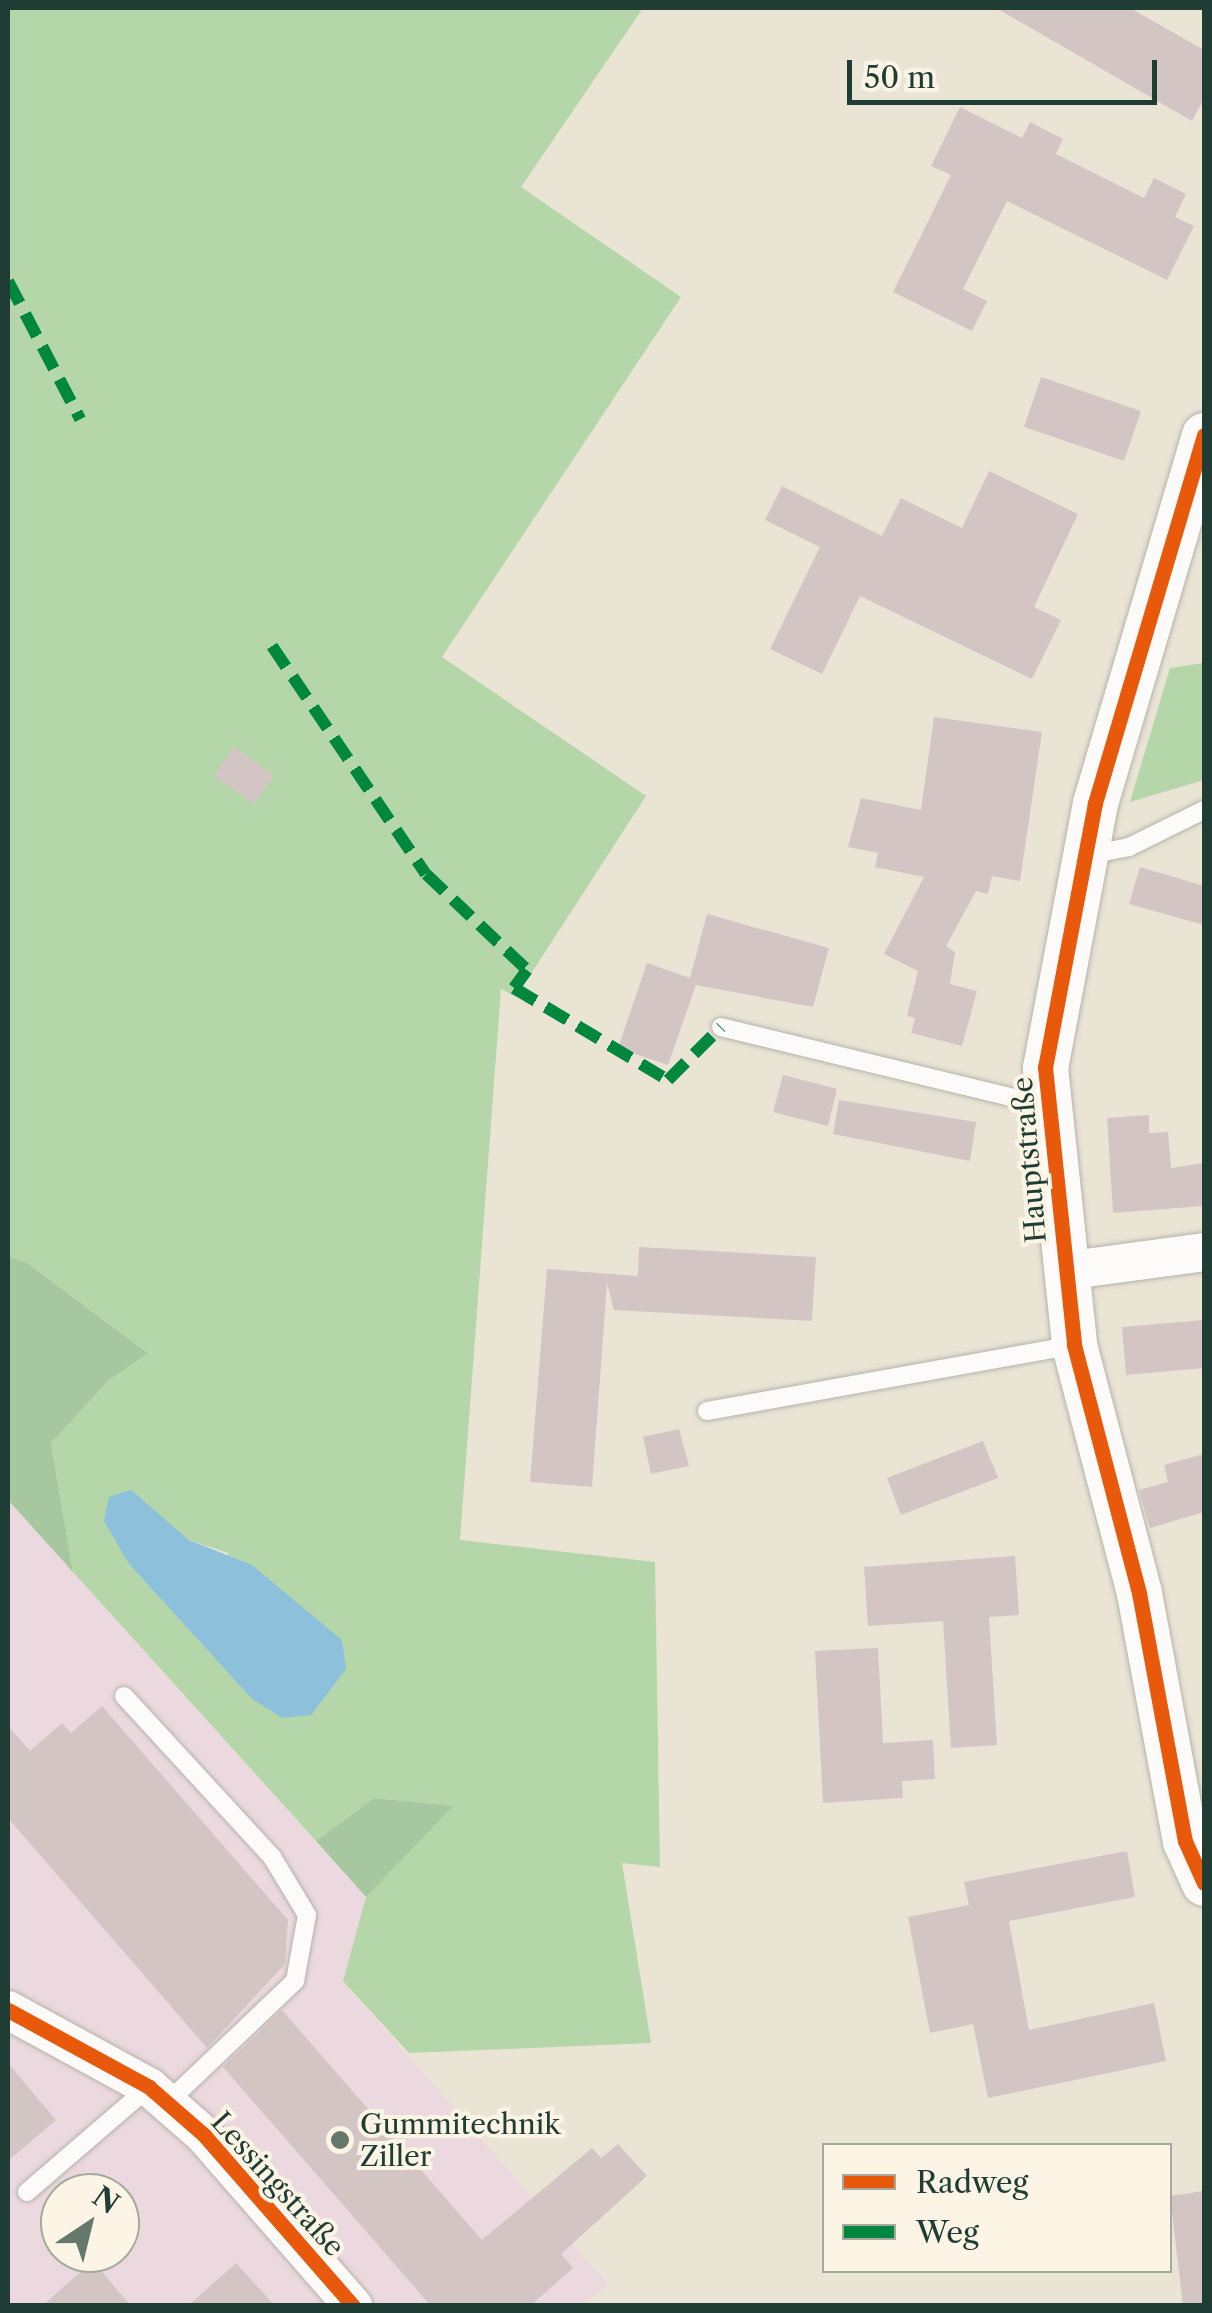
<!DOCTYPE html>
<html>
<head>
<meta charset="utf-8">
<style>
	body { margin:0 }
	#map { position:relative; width:1212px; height:2313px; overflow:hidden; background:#eae4d5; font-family:"Libre Caslon Text",serif }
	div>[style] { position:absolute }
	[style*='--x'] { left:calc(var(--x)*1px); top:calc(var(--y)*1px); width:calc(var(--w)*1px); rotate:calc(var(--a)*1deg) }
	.built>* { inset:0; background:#ecd9df }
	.green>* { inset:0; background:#b5d6a8 }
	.forest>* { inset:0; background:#a6c79f }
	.water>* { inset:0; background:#8cc0db }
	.building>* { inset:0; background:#d3c5c4 }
	.roads { filter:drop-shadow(0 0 2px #b5b4aa) drop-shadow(0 0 2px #b5b4aa) }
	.service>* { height:18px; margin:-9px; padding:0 9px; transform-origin:9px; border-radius:9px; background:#fcfbf9 }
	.minor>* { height:38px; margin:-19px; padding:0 19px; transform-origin:19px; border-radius:19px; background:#fcfbf9 }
	.tertiary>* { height:45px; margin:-22.5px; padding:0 22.5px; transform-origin:22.5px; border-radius:22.5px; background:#fcfbf9 }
	.quiet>* { height:12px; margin-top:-6px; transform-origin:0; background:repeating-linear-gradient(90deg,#00873e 0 25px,transparent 0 37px) }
	.cycleway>* { height:15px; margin:-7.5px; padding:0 7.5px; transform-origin:7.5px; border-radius:7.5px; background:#e8590c }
	.dots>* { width:28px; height:28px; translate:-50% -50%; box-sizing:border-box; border:5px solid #fcf5e5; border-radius:50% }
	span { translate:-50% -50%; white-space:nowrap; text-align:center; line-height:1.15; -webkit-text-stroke:8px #fcf5e5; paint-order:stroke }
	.street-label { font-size:28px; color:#1f3d34 }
	.poi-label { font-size:28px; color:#1f3d34 }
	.left { translate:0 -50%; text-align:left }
	.frame { position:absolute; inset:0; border:10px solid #1f3d34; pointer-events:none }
	.legend { position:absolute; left:822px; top:2143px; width:350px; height:130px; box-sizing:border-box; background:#fcf5e5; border:2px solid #a4ab9e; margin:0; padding:12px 18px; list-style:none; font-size:30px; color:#1f3d34 }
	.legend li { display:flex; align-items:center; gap:20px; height:50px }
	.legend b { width:50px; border:2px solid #a4ab9e }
	.north { position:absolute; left:40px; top:2173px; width:100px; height:100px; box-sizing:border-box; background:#fcf5e5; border:2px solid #a4ab9e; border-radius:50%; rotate:35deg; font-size:28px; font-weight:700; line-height:40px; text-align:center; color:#1f3d34 }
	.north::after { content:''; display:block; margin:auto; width:35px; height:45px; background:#66776c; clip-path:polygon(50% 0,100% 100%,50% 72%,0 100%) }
	.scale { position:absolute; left:847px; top:60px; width:310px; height:45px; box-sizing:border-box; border:5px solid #1f3d34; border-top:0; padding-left:12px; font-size:30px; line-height:35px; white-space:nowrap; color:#1f3d34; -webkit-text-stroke:8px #fcf5e5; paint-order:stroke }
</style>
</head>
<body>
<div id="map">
	<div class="built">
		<div style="clip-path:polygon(evenodd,8px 1500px,366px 1897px,343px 1981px,608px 2284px,583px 2305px,8px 2305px,8px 1500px,60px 2193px,120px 2193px,120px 2253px,60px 2253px,60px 2193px)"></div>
	</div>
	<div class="green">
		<div style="clip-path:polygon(evenodd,8px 8px,643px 8px,521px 187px,681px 297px,442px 657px,646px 796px,516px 997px,501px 989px,460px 1540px,655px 1562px,660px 1867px,622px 1863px,651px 2043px,409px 2053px,343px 1981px,366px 1897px,452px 1806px,374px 1798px,316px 1841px,73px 1572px,51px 1443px,109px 1380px,147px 1352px,27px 1263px,8px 1256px,8px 8px,130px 1491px,189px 1540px,228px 1553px,251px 1698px,129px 1564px,130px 1491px)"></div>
		<div style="clip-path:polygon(1204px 663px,1204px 780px,1130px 802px,1170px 668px)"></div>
	</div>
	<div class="forest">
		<div style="clip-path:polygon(8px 1256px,27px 1263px,148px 1353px,109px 1380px,51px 1443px,73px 1572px,8px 1500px)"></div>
		<div style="clip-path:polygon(374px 1798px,453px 1806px,366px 1897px,316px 1841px)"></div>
	</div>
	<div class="water">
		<div style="clip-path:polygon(131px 1490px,189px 1540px,252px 1565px,342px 1640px,346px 1669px,311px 1715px,282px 1718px,251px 1698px,129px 1564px,104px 1521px,109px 1497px)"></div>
	</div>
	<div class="building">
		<div style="clip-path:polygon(996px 8px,1130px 8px,1204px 50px,1204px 99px,1192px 121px)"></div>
		<div style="clip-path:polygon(960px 107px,1022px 138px,1030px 122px,1063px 139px,1056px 154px,1144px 198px,1154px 178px,1186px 194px,1175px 217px,1194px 226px,1167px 280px,1007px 201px,963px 289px,987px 301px,972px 331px,893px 292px,951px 175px,931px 166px)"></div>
		<div style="clip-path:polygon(1041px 377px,1141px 411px,1124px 461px,1024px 427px)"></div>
		<div style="clip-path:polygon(989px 471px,1078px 514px,1034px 607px,1061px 620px,1032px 679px,860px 596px,822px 674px,770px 649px,820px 547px,765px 520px,782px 486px,882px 536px,901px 498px,962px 528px)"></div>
		<div style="clip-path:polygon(934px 717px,1042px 732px,1020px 881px,992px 876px,988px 894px,976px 891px,946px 946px,955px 952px,950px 984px,977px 991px,962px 1046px,911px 1033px,915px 1018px,907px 1016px,918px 971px,884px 954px,924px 877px,875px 867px,878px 853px,848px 847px,861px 798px,921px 810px)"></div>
		<div style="clip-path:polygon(234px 747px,274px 775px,254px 804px,214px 776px)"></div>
		<div style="clip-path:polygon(1140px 867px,1204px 886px,1204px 925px,1129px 904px)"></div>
		<div style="clip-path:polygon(707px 914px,829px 948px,813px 1007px,696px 985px,668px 1065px,618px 1048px,647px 963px,690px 978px)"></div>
		<div style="clip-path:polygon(783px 1075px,837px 1089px,828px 1126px,773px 1112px)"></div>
		<div style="clip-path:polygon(839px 1100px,976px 1122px,970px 1161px,833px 1134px)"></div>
		<div style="clip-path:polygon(1149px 1115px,1149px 1133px,1168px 1132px,1171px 1168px,1204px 1163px,1204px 1206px,1113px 1213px,1107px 1118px)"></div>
		<div style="clip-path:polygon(639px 1247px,816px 1257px,812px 1321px,614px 1310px,607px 1283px,592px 1487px,530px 1482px,547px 1269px,638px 1276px)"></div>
		<div style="clip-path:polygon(1204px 1320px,1204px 1368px,1126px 1375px,1122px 1327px)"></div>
		<div style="clip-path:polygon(679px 1429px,689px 1466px,651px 1474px,643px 1437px)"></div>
		<div style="clip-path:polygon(983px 1441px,998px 1478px,901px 1515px,887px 1478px)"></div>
		<div style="clip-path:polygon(1204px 1454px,1204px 1512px,1150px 1528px,1139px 1490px,1168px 1482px,1164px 1465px)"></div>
		<div style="clip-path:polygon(1015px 1556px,1019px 1615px,989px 1617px,997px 1745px,951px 1748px,943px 1621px,868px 1626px,864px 1567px)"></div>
		<div style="clip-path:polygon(878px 1648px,883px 1743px,933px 1740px,935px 1779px,902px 1781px,903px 1798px,823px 1803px,815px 1651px)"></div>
		<div style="clip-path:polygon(102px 1706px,288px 1920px,285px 1964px,207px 2048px,8px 1818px,8px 1726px,30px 1751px,62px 1723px,71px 1733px)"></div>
		<div style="clip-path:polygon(1127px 1851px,1135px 1897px,1009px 1921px,1029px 2030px,1154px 2003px,1166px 2061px,988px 2098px,973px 2024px,930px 2033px,908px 1917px,969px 1905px,964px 1882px)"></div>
		<div style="clip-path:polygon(282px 2010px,482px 2240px,592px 2148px,601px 2158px,618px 2144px,647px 2176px,561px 2254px,573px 2268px,530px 2306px,431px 2306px,223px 2067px)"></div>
		<div style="clip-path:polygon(8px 2063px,56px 2120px,8px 2161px)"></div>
		<div style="clip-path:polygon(1204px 2191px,1204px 2306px,1183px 2306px,1170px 2196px)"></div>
		<div style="clip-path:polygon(93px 2261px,131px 2306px,42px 2306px)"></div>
		<div style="clip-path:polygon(236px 2263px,275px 2306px,188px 2306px)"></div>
	</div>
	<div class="roads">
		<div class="service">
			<div style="--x:1089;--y:855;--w:41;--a:-11.3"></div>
			<div style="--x:1129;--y:847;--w:84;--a:-26.3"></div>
			<div style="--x:721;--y:1027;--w:336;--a:13.6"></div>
			<div style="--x:707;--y:1411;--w:372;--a:-10.2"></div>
			<div style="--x:124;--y:1696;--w:219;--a:47.4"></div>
			<div style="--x:272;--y:1857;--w:68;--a:58.9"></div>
			<div style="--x:307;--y:1915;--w:67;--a:100.3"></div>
			<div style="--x:295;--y:1981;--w:177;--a:136.4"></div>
			<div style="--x:27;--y:2192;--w:161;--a:-40.7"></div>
		</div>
		<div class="minor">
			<div style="--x:1064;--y:1271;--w:141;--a:-7.7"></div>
			<div style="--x:8;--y:2010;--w:161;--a:28.6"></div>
			<div style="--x:149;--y:2087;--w:73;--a:41.1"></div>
			<div style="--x:204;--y:2135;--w:227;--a:48.9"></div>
		</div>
		<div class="tertiary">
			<div style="--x:1204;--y:435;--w:384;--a:106.5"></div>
			<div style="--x:1095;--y:803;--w:269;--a:100.7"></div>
			<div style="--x:1045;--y:1067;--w:280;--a:84"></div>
			<div style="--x:1074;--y:1345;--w:256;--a:75.3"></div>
			<div style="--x:1139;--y:1593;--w:252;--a:79.5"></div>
			<div style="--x:1185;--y:1841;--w:46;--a:65.7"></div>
		</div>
	</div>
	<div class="quiet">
		<div style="--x:8;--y:281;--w:156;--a:62.4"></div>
		<div style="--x:272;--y:646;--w:275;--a:56"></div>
		<div style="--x:426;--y:874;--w:139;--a:43.5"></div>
		<div style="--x:527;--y:970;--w:22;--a:126"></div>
		<div style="--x:514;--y:988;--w:179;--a:30.9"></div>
		<div style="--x:668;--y:1080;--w:75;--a:-45"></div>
	</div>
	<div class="cycleway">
		<div style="--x:1204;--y:435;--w:384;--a:106.5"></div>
		<div style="--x:1095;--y:803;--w:269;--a:100.7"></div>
		<div style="--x:1045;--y:1067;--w:280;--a:84"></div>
		<div style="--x:1074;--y:1345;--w:256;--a:75.3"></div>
		<div style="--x:1139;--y:1593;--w:252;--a:79.5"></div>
		<div style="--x:1185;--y:1841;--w:46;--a:65.7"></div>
		<div style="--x:8;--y:2010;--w:161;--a:28.6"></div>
		<div style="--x:149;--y:2087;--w:73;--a:41.1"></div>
		<div style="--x:204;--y:2135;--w:227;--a:48.9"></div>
	</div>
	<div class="dots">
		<div style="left:340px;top:2140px;background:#66776c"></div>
	</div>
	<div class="street-label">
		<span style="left:1029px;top:1160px;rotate:-95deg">Hauptstraße</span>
		<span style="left:278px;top:2184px;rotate:48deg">Lessingstraße</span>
	</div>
	<div class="poi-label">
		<span class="left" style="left:360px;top:2140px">Gummitechnik<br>Ziller</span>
	</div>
	<div class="frame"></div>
	<ul class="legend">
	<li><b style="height:12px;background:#e8590c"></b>Radweg</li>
	<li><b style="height:12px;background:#00873e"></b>Weg</li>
	</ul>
	<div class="north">N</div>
	<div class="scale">50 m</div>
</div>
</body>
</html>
